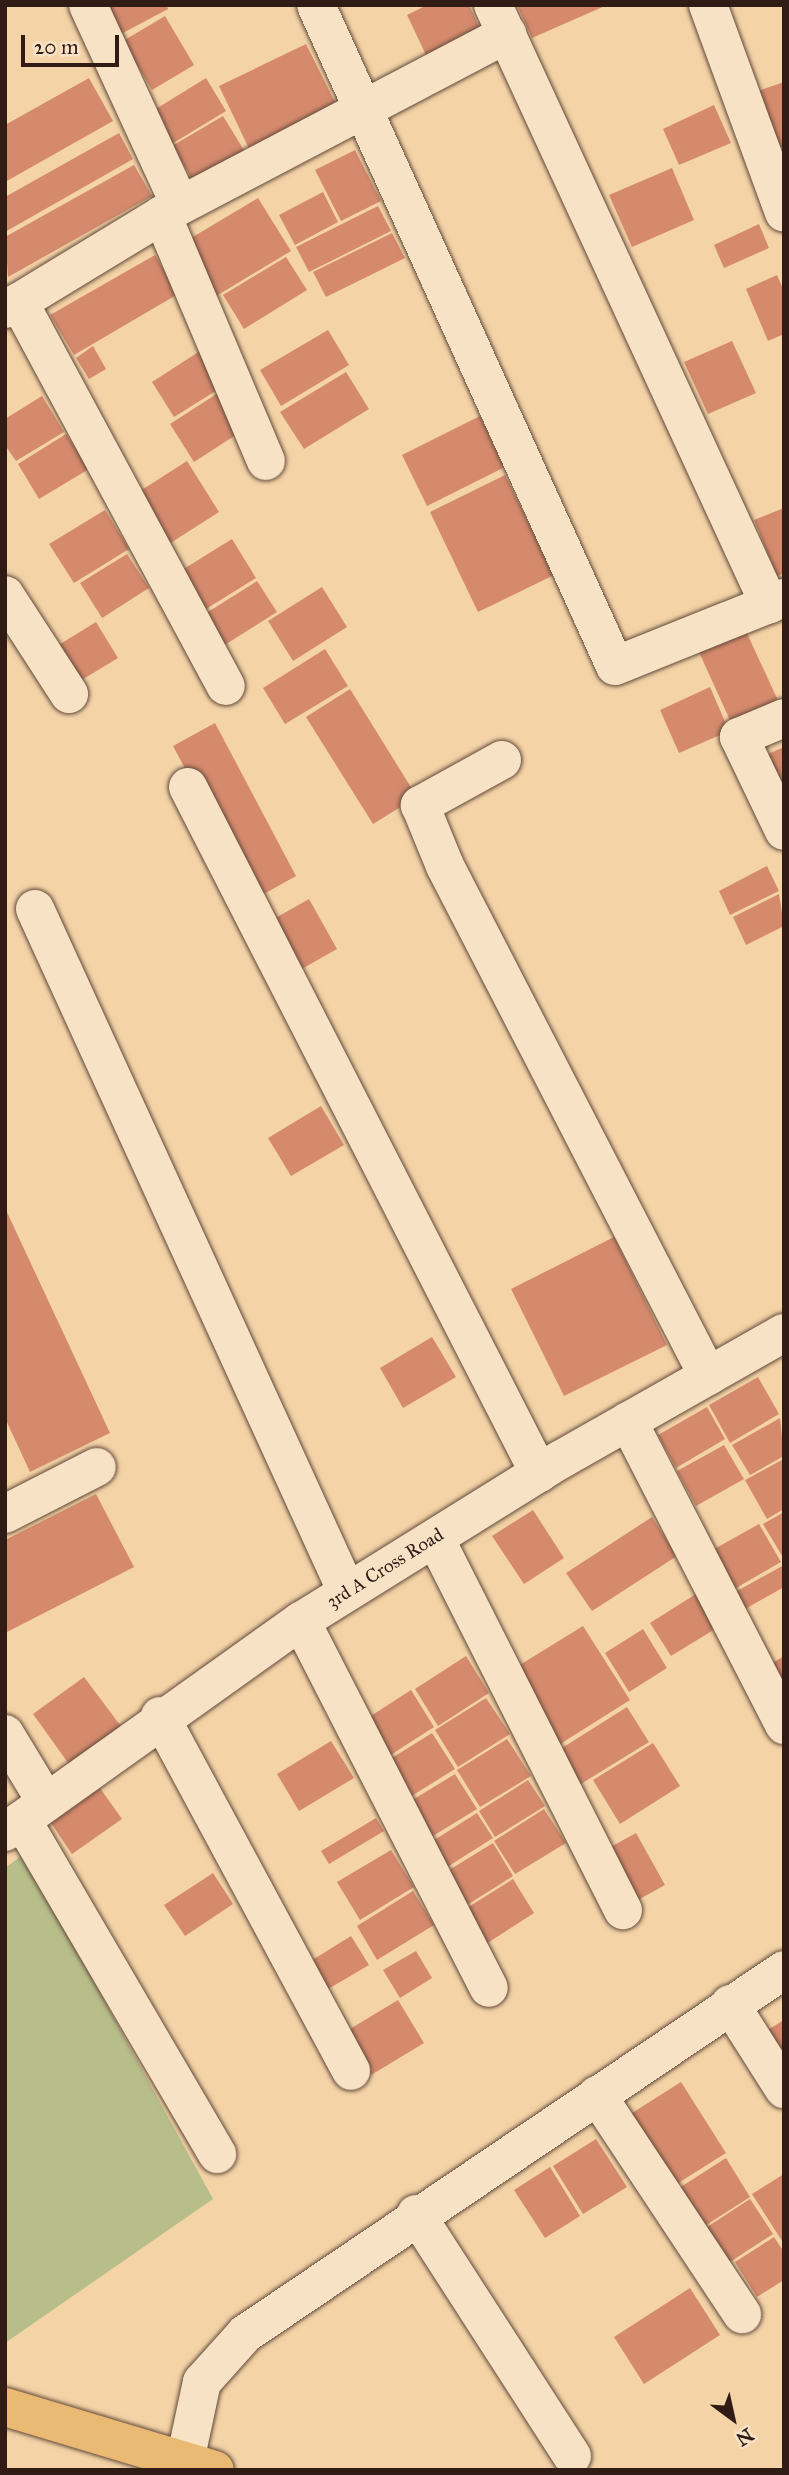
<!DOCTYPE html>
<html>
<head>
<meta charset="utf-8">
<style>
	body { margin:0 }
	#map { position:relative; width:789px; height:2475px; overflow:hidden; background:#f4d3a7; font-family:"IM FELL Great Primer",serif }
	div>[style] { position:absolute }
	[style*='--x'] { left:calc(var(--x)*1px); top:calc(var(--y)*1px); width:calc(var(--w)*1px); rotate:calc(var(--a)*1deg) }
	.green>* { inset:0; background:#b7be8a }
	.building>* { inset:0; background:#d58a6d }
	.roads { filter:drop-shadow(0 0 2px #614a3a) drop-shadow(0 0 2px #614a3a) }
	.street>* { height:38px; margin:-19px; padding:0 19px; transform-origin:19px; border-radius:19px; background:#f8e2c6 }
	.primary>* { height:38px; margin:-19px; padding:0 19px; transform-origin:19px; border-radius:19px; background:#eaba74 }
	span { translate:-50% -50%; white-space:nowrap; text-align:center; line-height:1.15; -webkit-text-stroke:7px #f8e2c6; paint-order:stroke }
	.street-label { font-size:19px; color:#301c15 }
	.frame { position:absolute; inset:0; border:7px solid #301c15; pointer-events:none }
	.north { position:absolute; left:698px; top:2384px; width:70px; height:70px; -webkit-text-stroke:5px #f8e2c6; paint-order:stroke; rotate:147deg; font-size:19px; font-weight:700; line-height:28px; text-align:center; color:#301c15 }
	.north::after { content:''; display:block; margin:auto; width:24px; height:32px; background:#301c15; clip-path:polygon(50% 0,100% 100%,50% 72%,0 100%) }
	.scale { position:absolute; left:21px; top:35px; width:98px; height:32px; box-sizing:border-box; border:4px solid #301c15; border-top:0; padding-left:9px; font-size:21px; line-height:24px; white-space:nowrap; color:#301c15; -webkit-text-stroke:5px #f8e2c6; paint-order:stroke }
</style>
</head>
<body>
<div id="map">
	<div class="green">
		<div style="clip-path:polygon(24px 1854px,213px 2199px,5px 2343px,5px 1868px)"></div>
	</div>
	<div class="building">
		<div style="clip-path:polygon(105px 5px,167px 5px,168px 9px,121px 34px)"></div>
		<div style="clip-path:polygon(427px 5px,469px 5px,480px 29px,426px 55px,407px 15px)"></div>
		<div style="clip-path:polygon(517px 5px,607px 5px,532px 38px)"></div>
		<div style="clip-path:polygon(165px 16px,194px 65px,152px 90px,123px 41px)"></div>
		<div style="clip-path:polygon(306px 44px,341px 114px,253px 157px,219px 86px)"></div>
		<div style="clip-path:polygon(89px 78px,113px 121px,5px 182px,5px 125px)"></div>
		<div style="clip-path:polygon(206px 78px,226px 111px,170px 145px,151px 112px)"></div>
		<div style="clip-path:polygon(784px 82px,784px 146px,779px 148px,758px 91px)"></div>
		<div style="clip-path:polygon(714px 105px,731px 143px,679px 165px,663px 129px)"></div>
		<div style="clip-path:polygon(223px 116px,247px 155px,196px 185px,172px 146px)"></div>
		<div style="clip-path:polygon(119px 133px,133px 159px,5px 232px,5px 197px)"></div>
		<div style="clip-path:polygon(355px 150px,381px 201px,341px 221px,315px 170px)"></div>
		<div style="clip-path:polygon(134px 165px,152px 196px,8px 277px,5px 237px)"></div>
		<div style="clip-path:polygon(672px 168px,694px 220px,632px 247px,609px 195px)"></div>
		<div style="clip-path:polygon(323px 192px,338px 222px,295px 245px,279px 215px)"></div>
		<div style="clip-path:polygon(258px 198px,291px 251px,213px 298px,181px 244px)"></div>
		<div style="clip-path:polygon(378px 206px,391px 231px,309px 272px,296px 247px)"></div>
		<div style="clip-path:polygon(759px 224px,769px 248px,724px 268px,714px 245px)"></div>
		<div style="clip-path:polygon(392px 233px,405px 258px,326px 297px,313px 272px)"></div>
		<div style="clip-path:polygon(155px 255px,178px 294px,74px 355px,50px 315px)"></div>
		<div style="clip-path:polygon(286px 257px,307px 290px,244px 329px,223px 295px)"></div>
		<div style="clip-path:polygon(777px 275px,784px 291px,784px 334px,768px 341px,746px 289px)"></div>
		<div style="clip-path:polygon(328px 330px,349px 365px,281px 406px,260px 370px)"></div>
		<div style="clip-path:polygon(732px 341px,756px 393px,708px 414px,684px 362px)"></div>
		<div style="clip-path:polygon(93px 346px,106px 369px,89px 379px,76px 358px)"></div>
		<div style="clip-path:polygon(200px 351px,222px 387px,174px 417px,152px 382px)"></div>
		<div style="clip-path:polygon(346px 372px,369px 409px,304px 449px,280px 412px)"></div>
		<div style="clip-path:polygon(218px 393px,242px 431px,194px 462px,170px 424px)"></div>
		<div style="clip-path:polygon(42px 396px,64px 432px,16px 461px,5px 445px,5px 419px)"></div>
		<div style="clip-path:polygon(480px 416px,505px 467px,427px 506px,402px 455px)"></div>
		<div style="clip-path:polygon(66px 434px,89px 469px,39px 499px,18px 464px)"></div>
		<div style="clip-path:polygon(187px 461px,219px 512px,169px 544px,137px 493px)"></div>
		<div style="clip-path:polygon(505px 475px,554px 575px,478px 612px,430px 512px)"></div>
		<div style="clip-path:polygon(784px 508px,784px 573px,777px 576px,754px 520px)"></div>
		<div style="clip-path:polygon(105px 510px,129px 549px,74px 583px,49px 544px)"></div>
		<div style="clip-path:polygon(232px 539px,256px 578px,206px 609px,182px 570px)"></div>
		<div style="clip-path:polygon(127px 554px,149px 588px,102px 618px,80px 583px)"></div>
		<div style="clip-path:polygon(257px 581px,277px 612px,220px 648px,200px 617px)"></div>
		<div style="clip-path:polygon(322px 587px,347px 627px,293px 661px,268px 621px)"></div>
		<div style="clip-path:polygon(96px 622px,118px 658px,70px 687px,49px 651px)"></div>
		<div style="clip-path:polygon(745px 629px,781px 707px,734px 729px,698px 650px)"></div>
		<div style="clip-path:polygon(325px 649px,348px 686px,285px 724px,263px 688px)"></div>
		<div style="clip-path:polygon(710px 687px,729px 731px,679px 753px,660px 710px)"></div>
		<div style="clip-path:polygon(350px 689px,417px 797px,373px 824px,306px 717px)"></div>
		<div style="clip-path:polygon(215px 723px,296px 876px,255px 899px,173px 746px)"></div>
		<div style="clip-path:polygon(784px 747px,784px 794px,766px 755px)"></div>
		<div style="clip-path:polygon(767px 866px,779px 891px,730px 915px,719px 891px)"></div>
		<div style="clip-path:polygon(779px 894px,784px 926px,746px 945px,733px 917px)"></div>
		<div style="clip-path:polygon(309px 899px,337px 949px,291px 975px,263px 925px)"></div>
		<div style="clip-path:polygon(321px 1106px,344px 1145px,291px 1176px,268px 1138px)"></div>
		<div style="clip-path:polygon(5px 1208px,110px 1433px,30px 1472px,5px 1418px)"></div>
		<div style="clip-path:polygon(614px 1237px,667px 1345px,564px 1396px,511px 1289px)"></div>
		<div style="clip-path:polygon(432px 1337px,456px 1377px,403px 1408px,380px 1368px)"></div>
		<div style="clip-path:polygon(758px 1377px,779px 1414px,730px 1443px,709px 1405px)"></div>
		<div style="clip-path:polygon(707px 1407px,725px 1439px,676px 1468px,658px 1435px)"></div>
		<div style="clip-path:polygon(780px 1418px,784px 1456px,750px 1475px,732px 1445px)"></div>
		<div style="clip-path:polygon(724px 1445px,744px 1479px,696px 1506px,677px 1471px)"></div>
		<div style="clip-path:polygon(784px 1459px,784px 1509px,767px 1519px,745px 1480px)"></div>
		<div style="clip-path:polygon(96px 1494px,134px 1567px,5px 1633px,5px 1540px)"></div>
		<div style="clip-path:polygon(533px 1510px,564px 1558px,524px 1584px,492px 1536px)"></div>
		<div style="clip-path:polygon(784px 1512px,784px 1559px,763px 1524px)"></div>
		<div style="clip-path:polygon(652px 1517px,677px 1556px,592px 1611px,566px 1573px)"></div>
		<div style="clip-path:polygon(759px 1524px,781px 1562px,731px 1591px,709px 1552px)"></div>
		<div style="clip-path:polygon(784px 1565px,784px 1587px,738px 1613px,728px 1596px)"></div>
		<div style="clip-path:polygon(699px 1592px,720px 1626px,671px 1656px,650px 1623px)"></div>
		<div style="clip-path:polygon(583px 1626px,630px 1700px,557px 1746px,510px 1671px)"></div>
		<div style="clip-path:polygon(643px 1629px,667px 1668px,629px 1692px,605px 1653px)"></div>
		<div style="clip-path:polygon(466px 1656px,489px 1693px,438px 1726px,415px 1689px)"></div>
		<div style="clip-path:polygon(784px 1656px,784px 1696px,766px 1667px)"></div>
		<div style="clip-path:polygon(84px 1677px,123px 1729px,71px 1767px,33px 1714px)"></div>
		<div style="clip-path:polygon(411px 1690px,434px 1727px,386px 1758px,363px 1721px)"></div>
		<div style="clip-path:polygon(486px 1698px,510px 1734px,458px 1767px,435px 1730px)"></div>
		<div style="clip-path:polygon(627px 1707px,649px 1742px,576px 1787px,554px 1753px)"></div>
		<div style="clip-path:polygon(432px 1733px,455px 1769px,402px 1802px,379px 1766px)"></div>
		<div style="clip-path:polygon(507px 1739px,531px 1776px,480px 1807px,457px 1770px)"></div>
		<div style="clip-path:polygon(331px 1741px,354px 1778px,299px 1811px,277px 1774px)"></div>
		<div style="clip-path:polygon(653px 1743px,680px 1786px,620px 1824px,593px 1780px)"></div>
		<div style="clip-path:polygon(455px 1774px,477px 1809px,428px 1839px,406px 1804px)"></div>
		<div style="clip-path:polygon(528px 1780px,545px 1806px,495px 1837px,479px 1811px)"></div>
		<div style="clip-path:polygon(100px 1788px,122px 1819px,72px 1854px,51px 1823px)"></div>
		<div style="clip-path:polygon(544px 1809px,566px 1843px,515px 1874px,494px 1841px)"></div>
		<div style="clip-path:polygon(477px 1813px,493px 1838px,444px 1869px,428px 1844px)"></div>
		<div style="clip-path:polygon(376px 1818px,384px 1831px,329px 1864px,321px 1851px)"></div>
		<div style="clip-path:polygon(636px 1833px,665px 1885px,636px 1901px,607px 1849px)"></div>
		<div style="clip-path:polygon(493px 1843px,513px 1876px,467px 1905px,446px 1872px)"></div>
		<div style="clip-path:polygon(391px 1850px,414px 1887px,360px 1920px,337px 1882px)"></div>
		<div style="clip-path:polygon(213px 1873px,233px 1904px,185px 1936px,164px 1905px)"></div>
		<div style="clip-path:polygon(513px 1879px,534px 1913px,483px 1946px,462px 1911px)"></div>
		<div style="clip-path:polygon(413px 1891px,434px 1925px,377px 1960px,357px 1926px)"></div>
		<div style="clip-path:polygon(351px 1936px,369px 1965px,318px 1995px,301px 1967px)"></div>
		<div style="clip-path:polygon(416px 1951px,432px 1978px,400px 1998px,383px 1970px)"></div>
		<div style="clip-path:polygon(398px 2000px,424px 2043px,371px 2075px,345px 2032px)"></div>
		<div style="clip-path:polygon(784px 2020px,784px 2059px,766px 2031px)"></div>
		<div style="clip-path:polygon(681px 2082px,726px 2153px,667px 2190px,621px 2120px)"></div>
		<div style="clip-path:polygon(596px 2139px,627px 2187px,583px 2214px,553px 2166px)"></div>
		<div style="clip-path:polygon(726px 2158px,750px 2197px,700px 2229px,676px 2190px)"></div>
		<div style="clip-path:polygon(550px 2167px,580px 2216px,545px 2238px,514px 2190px)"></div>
		<div style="clip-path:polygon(784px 2174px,784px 2244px,752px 2194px)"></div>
		<div style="clip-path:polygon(750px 2199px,773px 2234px,730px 2262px,707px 2227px)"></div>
		<div style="clip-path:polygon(774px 2237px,784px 2252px,784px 2280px,757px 2297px,735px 2262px)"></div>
		<div style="clip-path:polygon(690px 2288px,720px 2335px,644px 2384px,614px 2337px)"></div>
	</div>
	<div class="roads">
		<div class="street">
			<div style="--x:88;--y:5;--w:220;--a:65.3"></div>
			<div style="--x:316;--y:5;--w:725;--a:65.66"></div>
			<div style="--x:615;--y:666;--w:182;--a:-21.9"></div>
			<div style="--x:493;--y:5;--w:660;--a:65.26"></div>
			<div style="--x:708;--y:5;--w:221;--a:69.9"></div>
			<div style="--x:162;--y:215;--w:267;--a:67.1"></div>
			<div style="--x:19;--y:302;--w:167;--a:-31.3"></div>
			<div style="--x:162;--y:215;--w:390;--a:-27.7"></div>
			<div style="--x:5;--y:309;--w:16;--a:-27"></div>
			<div style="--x:19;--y:302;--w:436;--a:61.7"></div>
			<div style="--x:5;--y:595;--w:118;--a:57.1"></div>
			<div style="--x:784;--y:718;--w:49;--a:157.1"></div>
			<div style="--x:739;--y:737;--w:104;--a:64.4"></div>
			<div style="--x:502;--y:760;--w:94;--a:151.2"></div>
			<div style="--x:420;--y:805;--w:66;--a:67.7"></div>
			<div style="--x:445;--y:866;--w:574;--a:62.72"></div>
			<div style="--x:188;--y:787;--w:771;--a:62.9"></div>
			<div style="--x:35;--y:909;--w:751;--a:65.45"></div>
			<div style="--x:628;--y:1421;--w:342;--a:62.8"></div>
			<div style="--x:5;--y:1514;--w:103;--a:-27.1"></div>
			<div style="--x:435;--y:1538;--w:417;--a:63.2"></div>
			<div style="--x:301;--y:1621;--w:412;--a:62.9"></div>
			<div style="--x:160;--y:1716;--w:403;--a:61.7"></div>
			<div style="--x:5;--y:1734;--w:79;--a:58.9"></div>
			<div style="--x:22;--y:1820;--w:387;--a:59.7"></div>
			<div style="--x:5;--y:1832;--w:364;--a:-35.5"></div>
			<div style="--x:301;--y:1621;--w:305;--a:-31.9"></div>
			<div style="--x:560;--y:1460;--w:257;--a:-29.6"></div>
			<div style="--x:730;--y:2004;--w:101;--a:57.6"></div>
			<div style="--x:597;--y:2095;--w:263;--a:56.5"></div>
			<div style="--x:416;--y:2214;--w:288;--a:57.2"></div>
			<div style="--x:185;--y:2461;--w:81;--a:-77.9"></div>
			<div style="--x:202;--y:2382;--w:64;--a:-48.1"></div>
			<div style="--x:245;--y:2334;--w:650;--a:-34.03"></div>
		</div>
		<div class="primary">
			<div style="--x:5;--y:2407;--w:219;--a:16.7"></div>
		</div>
	</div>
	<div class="street-label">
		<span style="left:385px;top:1568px;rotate:-32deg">3rd A Cross Road</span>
	</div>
	<div class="frame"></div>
	<div class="north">N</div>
	<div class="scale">20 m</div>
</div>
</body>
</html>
